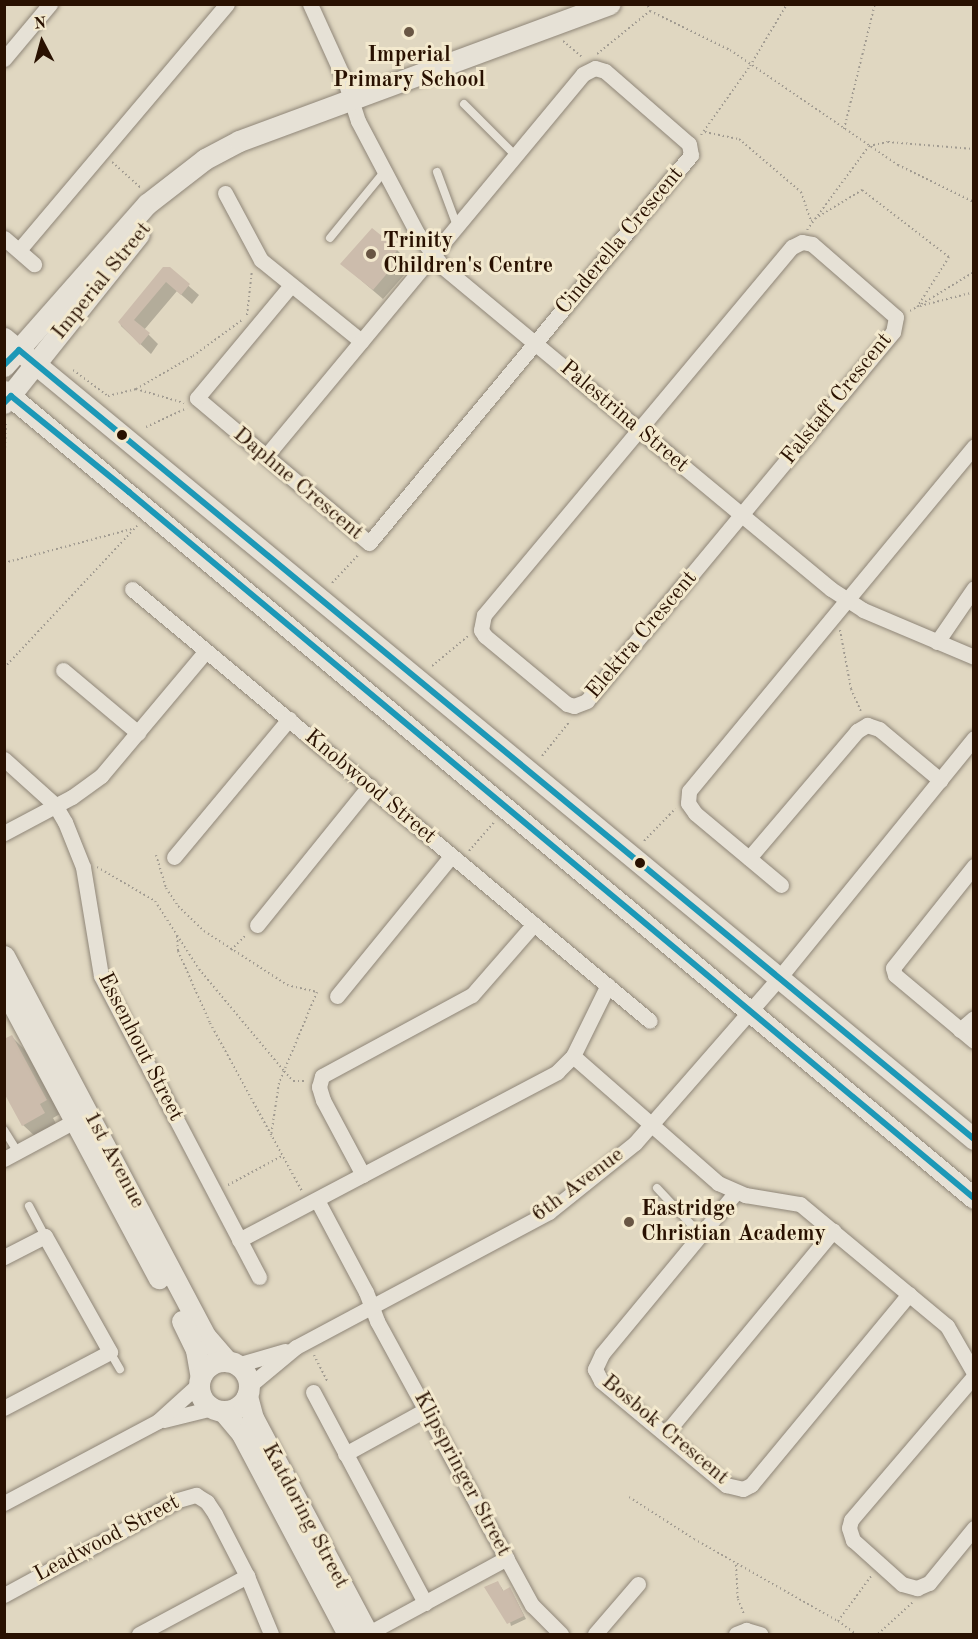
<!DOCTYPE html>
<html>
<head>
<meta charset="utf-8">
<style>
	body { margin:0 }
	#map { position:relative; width:978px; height:1639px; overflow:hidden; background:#e0d7c1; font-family:"Old Standard TT",serif }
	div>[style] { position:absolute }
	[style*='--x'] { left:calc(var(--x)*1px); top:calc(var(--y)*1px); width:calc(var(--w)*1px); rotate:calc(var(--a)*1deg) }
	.shadow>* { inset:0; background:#0003 }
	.building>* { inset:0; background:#ccbcac }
	.path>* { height:2px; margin-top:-1px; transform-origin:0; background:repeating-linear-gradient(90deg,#a19b91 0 1.5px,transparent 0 4.5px) }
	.roads { filter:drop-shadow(0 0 2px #8f8678) drop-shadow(0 0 2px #8f8678) }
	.lane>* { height:8px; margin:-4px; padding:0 4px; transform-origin:4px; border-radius:4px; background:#e6e1d6 }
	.street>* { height:15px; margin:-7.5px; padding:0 7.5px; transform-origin:7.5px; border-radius:7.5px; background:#e6e1d6 }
	.secondary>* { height:21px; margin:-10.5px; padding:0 10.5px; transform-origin:10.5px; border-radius:10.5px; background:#e6e1d6 }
	.secondary>.ring { margin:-10.5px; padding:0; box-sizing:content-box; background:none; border:21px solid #e6e1d6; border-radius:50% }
	.bus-1>* { height:6px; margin:-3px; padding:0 3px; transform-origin:3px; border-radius:3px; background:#1c98b7 }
	.dots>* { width:16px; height:16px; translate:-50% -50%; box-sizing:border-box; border:3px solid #f3e9ce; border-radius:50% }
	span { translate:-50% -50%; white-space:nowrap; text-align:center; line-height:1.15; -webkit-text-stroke:6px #f3e9ce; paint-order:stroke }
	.poi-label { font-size:22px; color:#291101; font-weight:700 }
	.left { translate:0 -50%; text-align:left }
	.street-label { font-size:22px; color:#291101 }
	.frame { position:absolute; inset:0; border:6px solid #291101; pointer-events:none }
	.north { position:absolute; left:12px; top:12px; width:60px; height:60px; -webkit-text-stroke:4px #f3e9ce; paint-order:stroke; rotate:354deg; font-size:16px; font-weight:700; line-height:24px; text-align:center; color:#291101 }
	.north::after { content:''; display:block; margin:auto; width:21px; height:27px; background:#291101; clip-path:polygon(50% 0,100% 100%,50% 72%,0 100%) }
</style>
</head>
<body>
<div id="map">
	<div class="shadow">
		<div style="clip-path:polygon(397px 250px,407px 260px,400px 270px,405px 274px,383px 299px,342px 264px)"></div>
		<div style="clip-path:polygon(169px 269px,199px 295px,192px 304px,177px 291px,144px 330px,158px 344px,151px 354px,121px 326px,120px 320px)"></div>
		<div style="clip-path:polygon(12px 1037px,25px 1050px,60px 1114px,53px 1118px,58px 1127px,37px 1138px,23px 1125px)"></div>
		<div style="clip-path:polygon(500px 1585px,504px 1592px,512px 1592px,526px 1619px,511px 1626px)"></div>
	</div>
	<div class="building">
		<div style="clip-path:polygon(372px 228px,398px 249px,391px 259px,396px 263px,373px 290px,340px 264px)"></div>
		<div style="clip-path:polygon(163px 267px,170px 267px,190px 284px,181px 295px,166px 282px,134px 320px,150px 333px,140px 345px,118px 322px)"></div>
		<div style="clip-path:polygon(12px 1035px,47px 1100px,40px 1104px,45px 1113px,22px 1126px,4px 1093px,4px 1039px)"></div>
		<div style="clip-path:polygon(498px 1581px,503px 1591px,510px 1587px,524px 1616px,507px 1624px,484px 1587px)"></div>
	</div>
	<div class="path">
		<div style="--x:648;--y:6;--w:5;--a:68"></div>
		<div style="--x:650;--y:11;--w:89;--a:26"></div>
		<div style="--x:730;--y:50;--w:204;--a:34.4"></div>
		<div style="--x:898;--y:165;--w:85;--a:26"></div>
		<div style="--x:563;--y:41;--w:26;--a:40"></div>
		<div style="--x:597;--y:54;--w:68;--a:-39.1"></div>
		<div style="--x:844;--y:129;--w:129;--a:-76.1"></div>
		<div style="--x:705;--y:132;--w:35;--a:12"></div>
		<div style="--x:739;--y:139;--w:82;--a:40.5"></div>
		<div style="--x:801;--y:192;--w:31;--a:71"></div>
		<div style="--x:811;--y:221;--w:60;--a:-31.3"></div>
		<div style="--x:862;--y:190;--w:110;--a:37.6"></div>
		<div style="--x:949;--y:257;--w:59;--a:122.6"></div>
		<div style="--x:701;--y:135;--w:85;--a:-54.6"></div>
		<div style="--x:750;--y:66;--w:72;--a:-59.2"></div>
		<div style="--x:112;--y:162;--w:39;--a:42"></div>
		<div style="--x:807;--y:230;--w:104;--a:-53.6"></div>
		<div style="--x:869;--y:146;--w:19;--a:-12"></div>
		<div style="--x:888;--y:142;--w:86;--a:4.7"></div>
		<div style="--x:920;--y:306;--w:56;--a:-14.5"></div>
		<div style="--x:910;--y:311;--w:75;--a:-31.4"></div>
		<div style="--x:247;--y:315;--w:45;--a:-83.7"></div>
		<div style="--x:73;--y:370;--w:44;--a:36.6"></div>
		<div style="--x:108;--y:396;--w:29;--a:-14"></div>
		<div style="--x:136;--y:389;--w:50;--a:16.3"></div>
		<div style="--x:136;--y:389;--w:66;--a:-30.1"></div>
		<div style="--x:193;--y:356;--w:61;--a:-36.3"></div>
		<div style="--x:146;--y:427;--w:45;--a:-24.9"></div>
		<div style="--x:4;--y:479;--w:57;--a:-88"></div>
		<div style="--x:4;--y:563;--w:132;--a:-14.9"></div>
		<div style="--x:332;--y:583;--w:40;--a:-47"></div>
		<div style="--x:840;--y:630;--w:60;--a:79.4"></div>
		<div style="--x:851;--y:689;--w:24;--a:66"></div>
		<div style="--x:432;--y:666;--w:47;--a:-39.8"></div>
		<div style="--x:4;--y:668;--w:195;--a:-46.9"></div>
		<div style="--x:542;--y:756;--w:45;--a:-51.3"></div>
		<div style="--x:644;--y:841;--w:45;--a:-45.9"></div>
		<div style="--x:469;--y:851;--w:40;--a:-49"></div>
		<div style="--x:156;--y:855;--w:34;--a:73"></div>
		<div style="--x:166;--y:888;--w:22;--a:56"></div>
		<div style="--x:178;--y:906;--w:36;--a:44"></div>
		<div style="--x:204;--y:931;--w:99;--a:33"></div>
		<div style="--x:287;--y:985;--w:31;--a:13"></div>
		<div style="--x:317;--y:992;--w:99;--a:112.7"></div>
		<div style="--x:279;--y:1083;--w:54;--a:98.6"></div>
		<div style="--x:97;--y:867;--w:67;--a:30.4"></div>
		<div style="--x:155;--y:901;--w:81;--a:57.1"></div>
		<div style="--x:199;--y:969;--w:133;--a:50.2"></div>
		<div style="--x:284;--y:1071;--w:13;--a:48"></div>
		<div style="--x:293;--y:1081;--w:14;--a:0"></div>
		<div style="--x:177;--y:936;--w:15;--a:86"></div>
		<div style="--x:178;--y:951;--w:79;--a:66"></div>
		<div style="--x:210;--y:1023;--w:192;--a:61.3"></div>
		<div style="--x:231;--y:950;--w:21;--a:-45"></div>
		<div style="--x:228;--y:1185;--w:61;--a:-28.2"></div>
		<div style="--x:314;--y:1355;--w:30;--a:63"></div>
		<div style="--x:629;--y:1497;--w:77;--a:32.9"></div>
		<div style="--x:694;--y:1539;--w:166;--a:29.7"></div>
		<div style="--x:838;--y:1621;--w:57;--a:-53.5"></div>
		<div style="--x:736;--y:1565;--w:34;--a:87"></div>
		<div style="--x:738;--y:1599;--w:17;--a:69"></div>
		<div style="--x:838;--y:1621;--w:22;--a:36"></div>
		<div style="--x:4;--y:1629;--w:6;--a:59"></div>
		<div style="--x:878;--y:1634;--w:47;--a:-42.4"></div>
	</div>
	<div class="roads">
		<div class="lane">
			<div style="--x:464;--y:104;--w:71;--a:45"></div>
			<div style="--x:437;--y:172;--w:54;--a:69.6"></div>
			<div style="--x:330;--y:238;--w:85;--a:-50.7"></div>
			<div style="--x:4;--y:1130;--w:26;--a:58"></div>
			<div style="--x:657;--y:1188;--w:64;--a:46.9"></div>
			<div style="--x:29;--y:1206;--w:34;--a:62"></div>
			<div style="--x:110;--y:1352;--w:20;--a:60"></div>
		</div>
		<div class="street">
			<div style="--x:310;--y:4;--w:85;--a:65.6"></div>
			<div style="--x:345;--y:81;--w:42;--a:72"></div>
			<div style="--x:358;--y:121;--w:127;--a:62.2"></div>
			<div style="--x:417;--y:233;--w:43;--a:52.6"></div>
			<div style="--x:443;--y:267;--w:504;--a:39.69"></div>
			<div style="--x:831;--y:589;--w:38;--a:33"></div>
			<div style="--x:863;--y:610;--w:121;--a:22.9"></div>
			<div style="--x:4;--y:59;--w:72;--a:-50.1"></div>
			<div style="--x:225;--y:193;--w:76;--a:61.8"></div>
			<div style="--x:261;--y:260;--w:129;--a:39"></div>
			<div style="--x:4;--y:238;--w:40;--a:41"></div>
			<div style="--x:802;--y:242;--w:10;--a:11"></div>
			<div style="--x:812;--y:244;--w:111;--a:41"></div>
			<div style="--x:896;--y:317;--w:15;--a:101"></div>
			<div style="--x:893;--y:332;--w:479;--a:129.7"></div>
			<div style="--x:587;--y:701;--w:14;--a:159"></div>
			<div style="--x:574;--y:706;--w:7;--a:-164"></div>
			<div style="--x:567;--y:704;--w:107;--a:-140.3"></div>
			<div style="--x:485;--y:636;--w:7;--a:-124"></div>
			<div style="--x:481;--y:630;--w:15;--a:-79"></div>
			<div style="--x:484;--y:615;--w:480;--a:-50.1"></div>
			<div style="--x:792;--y:247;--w:11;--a:-27"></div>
			<div style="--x:19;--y:250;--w:322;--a:-49.8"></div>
			<div style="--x:266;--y:456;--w:496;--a:-50.3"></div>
			<div style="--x:583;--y:74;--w:13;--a:-27"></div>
			<div style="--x:595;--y:68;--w:10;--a:17"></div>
			<div style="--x:605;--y:71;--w:111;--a:41"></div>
			<div style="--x:689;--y:144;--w:11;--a:80"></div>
			<div style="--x:691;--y:155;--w:504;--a:129.69"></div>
			<div style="--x:369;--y:543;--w:225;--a:-139.9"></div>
			<div style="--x:197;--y:398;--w:147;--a:-50.2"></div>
			<div style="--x:132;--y:589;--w:674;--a:39.83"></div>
			<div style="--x:937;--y:642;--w:65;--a:-55.6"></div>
			<div style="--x:63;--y:670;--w:98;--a:40"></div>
			<div style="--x:4;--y:759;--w:69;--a:42"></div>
			<div style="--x:55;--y:805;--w:20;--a:60"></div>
			<div style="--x:65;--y:822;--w:48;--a:68.2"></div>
			<div style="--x:83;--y:867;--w:110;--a:80.6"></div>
			<div style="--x:101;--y:976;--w:340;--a:62.3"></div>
			<div style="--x:4;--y:833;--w:77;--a:-27.9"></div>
			<div style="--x:72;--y:797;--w:36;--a:-36"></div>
			<div style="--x:101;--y:776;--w:163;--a:-50"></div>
			<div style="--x:174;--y:857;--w:180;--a:-50.2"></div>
			<div style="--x:749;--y:858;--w:167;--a:-49.6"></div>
			<div style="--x:857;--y:731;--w:12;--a:-31"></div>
			<div style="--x:867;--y:725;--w:13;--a:18"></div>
			<div style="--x:879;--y:729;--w:80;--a:39.9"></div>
			<div style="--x:974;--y:866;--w:130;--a:128.5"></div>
			<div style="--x:893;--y:968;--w:7;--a:74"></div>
			<div style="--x:895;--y:975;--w:103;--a:39.9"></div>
			<div style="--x:781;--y:885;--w:112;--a:-140.1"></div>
			<div style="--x:695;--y:813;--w:12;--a:-125"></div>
			<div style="--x:688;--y:803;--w:12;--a:-85"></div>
			<div style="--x:689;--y:791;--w:447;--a:-50.4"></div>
			<div style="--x:257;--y:925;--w:179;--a:-51.1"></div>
			<div style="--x:337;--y:996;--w:181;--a:-50.8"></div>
			<div style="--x:960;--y:1030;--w:18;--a:-41"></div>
			<div style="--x:573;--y:1056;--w:193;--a:41.2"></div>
			<div style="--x:718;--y:1183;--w:30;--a:24"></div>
			<div style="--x:745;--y:1195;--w:56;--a:9.3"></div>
			<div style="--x:800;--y:1204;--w:191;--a:39.7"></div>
			<div style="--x:947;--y:1326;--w:54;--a:60.1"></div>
			<div style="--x:4;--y:1159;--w:91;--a:-28.3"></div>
			<div style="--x:363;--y:1175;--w:85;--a:-118.1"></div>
			<div style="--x:323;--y:1100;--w:14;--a:-107"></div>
			<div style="--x:319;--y:1087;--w:11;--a:-75"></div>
			<div style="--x:322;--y:1076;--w:170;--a:-28.4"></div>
			<div style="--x:472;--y:995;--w:94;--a:-48.9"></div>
			<div style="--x:736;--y:1192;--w:210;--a:129.6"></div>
			<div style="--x:602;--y:1354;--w:17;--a:115"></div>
			<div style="--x:595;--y:1369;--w:13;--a:63"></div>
			<div style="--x:601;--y:1381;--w:163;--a:39.8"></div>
			<div style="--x:726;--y:1485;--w:17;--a:13"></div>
			<div style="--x:743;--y:1489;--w:9;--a:-27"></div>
			<div style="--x:751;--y:1485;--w:248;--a:-50.4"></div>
			<div style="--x:317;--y:1200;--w:104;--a:62"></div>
			<div style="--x:366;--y:1292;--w:31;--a:69"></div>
			<div style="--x:377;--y:1321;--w:324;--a:61.4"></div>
			<div style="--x:532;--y:1605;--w:41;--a:45"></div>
			<div style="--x:239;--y:1240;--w:360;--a:-27.8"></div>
			<div style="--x:557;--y:1072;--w:23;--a:-45"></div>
			<div style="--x:573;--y:1056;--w:79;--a:-63.8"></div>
			<div style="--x:4;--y:1257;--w:46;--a:-27.1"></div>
			<div style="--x:45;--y:1236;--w:133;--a:60.7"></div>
			<div style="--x:110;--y:1352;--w:120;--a:152.2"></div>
			<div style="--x:237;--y:1365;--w:50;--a:-16.3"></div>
			<div style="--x:974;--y:1376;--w:189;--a:130.5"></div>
			<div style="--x:851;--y:1520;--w:8;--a:104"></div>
			<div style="--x:849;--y:1528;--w:13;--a:72"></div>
			<div style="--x:853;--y:1540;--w:66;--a:41.9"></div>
			<div style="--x:902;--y:1584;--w:16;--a:15"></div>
			<div style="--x:917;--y:1588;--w:13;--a:-23"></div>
			<div style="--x:929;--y:1583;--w:71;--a:-50.7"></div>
			<div style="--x:249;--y:1386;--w:61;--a:-39.7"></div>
			<div style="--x:296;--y:1347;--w:287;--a:-28.1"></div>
			<div style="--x:549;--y:1212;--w:110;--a:-38.7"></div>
			<div style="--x:635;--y:1143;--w:219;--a:-48.9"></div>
			<div style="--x:779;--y:978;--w:309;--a:-50.9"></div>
			<div style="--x:313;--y:1392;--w:239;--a:62"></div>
			<div style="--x:164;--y:1420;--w:50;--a:-13.8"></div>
			<div style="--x:665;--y:1434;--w:264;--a:-50.4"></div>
			<div style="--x:345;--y:1454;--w:94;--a:-28.8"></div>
			<div style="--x:4;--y:1503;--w:174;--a:-28"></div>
			<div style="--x:158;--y:1421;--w:55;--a:-42.1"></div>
			<div style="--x:4;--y:1595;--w:198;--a:-28.6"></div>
			<div style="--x:178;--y:1500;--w:19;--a:-16"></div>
			<div style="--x:196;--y:1495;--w:13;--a:32"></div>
			<div style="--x:207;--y:1502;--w:14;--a:56"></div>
			<div style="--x:215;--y:1514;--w:70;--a:62.7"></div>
			<div style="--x:247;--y:1576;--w:63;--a:67.5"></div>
			<div style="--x:139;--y:1634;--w:123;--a:-28.2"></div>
			<div style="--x:367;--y:1634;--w:159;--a:-28.5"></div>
			<div style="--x:595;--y:1634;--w:66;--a:-49.3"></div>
			<div style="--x:736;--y:1634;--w:11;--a:-22"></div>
			<div style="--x:746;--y:1630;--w:15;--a:16"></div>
		</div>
		<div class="secondary">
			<div style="--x:4;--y:338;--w:1258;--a:39.55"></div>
			<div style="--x:4;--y:366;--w:216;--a:-48.6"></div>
			<div style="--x:147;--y:204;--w:73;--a:-37.8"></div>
			<div style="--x:205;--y:159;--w:38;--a:-28"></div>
			<div style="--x:239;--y:141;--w:395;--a:-20.3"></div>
			<div style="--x:4;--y:391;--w:1262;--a:39.76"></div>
			<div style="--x:4;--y:403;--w:216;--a:-51.4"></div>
			<div style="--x:4;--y:956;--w:431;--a:62.1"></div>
			<div style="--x:206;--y:1337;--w:32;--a:49"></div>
			<div style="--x:4;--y:988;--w:329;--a:61.9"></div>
			<div style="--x:182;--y:1321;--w:32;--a:64"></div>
			<div style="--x:196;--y:1350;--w:27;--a:80"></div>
			<div class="ring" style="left:199px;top:1361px;width:29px;height:29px"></div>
			<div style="--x:247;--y:1396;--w:23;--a:75"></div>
			<div style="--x:253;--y:1418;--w:245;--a:62"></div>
			<div style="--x:223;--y:1411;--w:30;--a:50"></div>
			<div style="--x:242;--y:1434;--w:226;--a:62.1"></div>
		</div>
	</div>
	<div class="bus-1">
		<div style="--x:4;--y:365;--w:21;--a:-45"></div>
		<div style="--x:19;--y:350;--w:1239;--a:39.56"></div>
		<div style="--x:4;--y:403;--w:10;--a:-45"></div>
		<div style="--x:11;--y:396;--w:152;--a:39.1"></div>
		<div style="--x:129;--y:492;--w:1101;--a:39.88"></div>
	</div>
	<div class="dots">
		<div style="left:409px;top:32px;background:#695644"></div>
		<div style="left:371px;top:254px;background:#695644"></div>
		<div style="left:122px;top:435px;background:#291101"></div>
		<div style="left:640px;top:863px;background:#291101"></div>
		<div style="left:629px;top:1222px;background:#695644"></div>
	</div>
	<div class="poi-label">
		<span style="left:409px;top:68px">Imperial<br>Primary School</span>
		<span class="left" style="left:383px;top:254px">Trinity<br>Children's Centre</span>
		<span class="left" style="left:641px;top:1222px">Eastridge<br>Christian Academy</span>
	</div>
	<div class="street-label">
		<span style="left:620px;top:241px;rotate:-50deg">Cinderella Crescent</span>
		<span style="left:102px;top:281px;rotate:-51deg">Imperial Street</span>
		<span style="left:837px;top:399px;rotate:-51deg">Falstaff Crescent</span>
		<span style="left:624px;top:417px;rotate:40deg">Palestrina Street</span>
		<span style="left:298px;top:484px;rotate:40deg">Daphne Crescent</span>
		<span style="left:642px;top:635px;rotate:-50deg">Elektra Crescent</span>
		<span style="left:370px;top:787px;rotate:40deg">Knobwood Street</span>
		<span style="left:140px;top:1047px;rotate:63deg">Essenhout Street</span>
		<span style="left:114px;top:1160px;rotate:62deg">1st Avenue</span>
		<span style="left:578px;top:1185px;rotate:-37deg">6th Avenue</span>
		<span style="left:665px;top:1430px;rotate:40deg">Bosbok Crescent</span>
		<span style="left:462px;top:1474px;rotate:62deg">Klipspringer Street</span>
		<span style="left:305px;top:1516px;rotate:62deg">Katdoring Street</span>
		<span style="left:107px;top:1539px;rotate:-28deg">Leadwood Street</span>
	</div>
	<div class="frame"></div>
	<div class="north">N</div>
</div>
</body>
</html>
